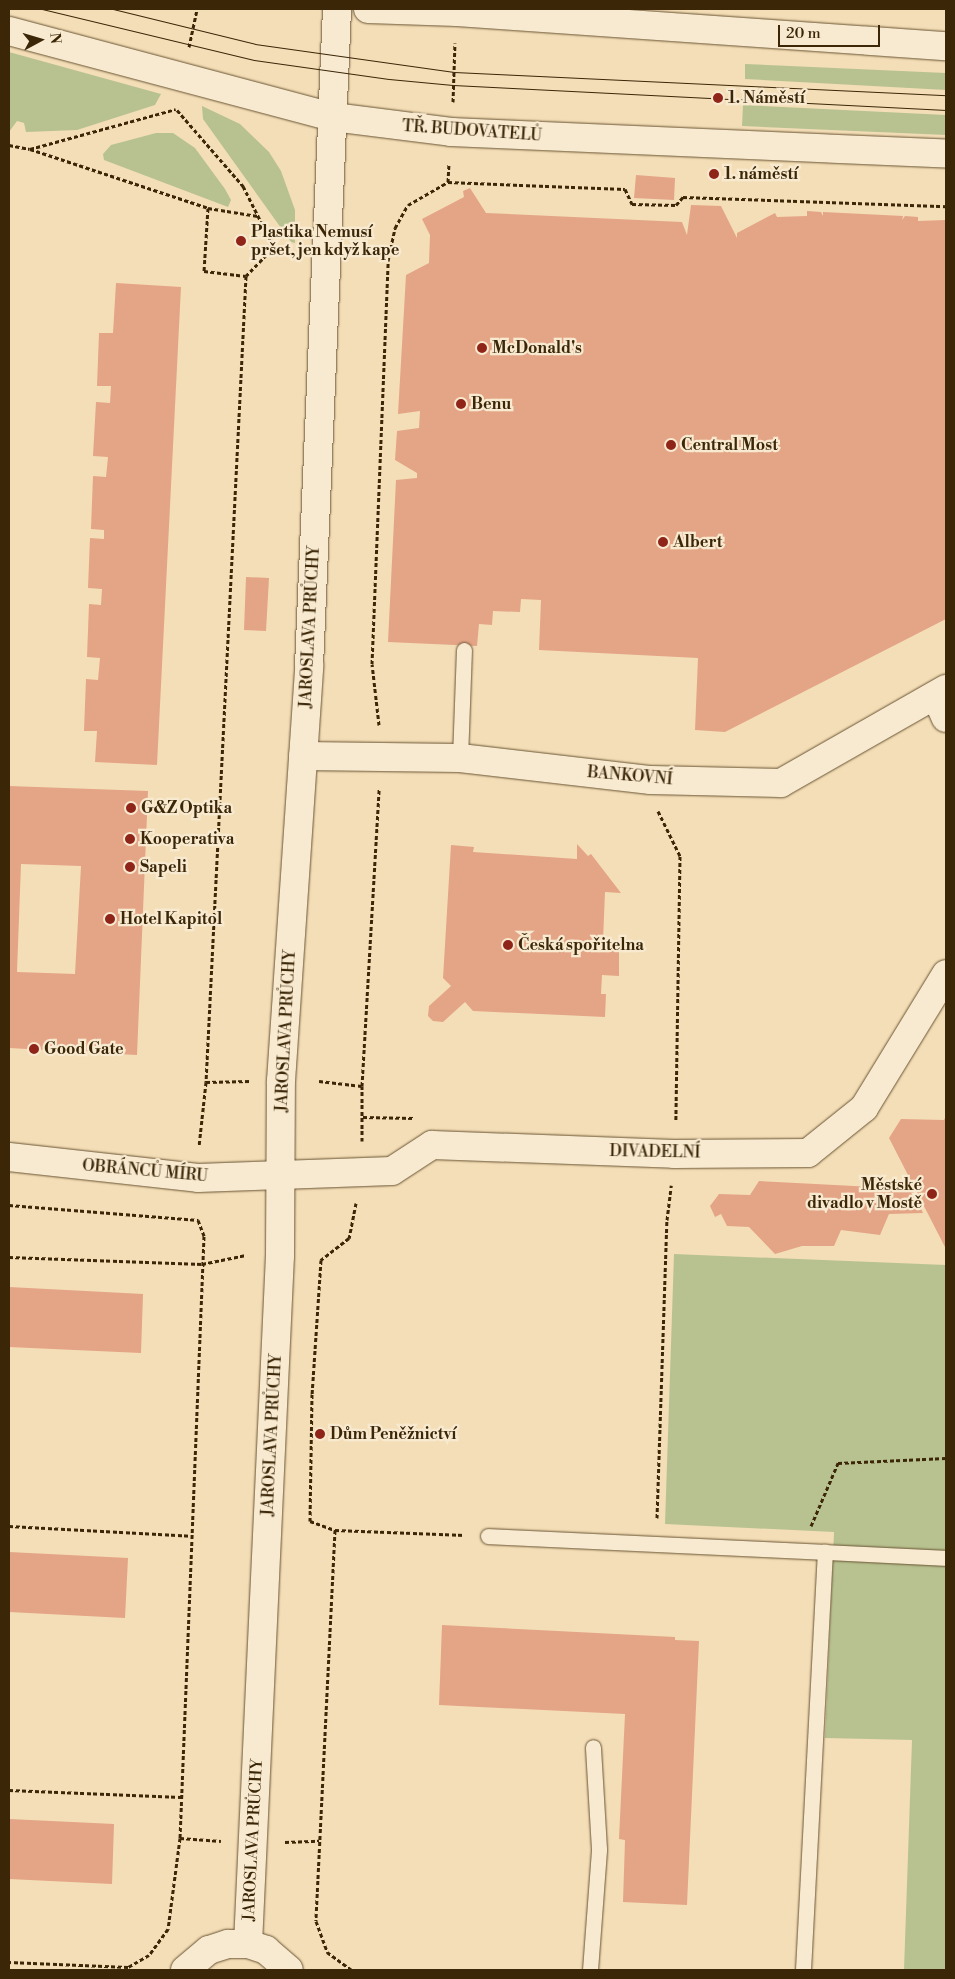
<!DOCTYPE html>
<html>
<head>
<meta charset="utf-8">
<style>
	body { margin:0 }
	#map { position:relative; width:955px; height:1979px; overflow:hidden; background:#f4deb7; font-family:"Libre Bodoni",serif }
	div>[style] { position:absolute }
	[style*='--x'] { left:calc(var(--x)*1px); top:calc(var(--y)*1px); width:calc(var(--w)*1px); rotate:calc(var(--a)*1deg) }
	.green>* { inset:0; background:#b8c291 }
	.building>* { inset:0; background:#e4a486 }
	.path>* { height:3px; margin-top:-1.5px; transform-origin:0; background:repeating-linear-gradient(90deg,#3b2607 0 4px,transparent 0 6.5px) }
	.roads { filter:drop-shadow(0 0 1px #695433) drop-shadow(0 0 1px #695433) }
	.service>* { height:15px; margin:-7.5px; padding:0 7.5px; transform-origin:7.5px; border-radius:7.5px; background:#f8ead0 }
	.minor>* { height:28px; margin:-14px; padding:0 14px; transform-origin:14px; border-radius:14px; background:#f8ead0 }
	.tertiary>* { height:28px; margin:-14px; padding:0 14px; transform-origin:14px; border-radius:14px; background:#f8ead0 }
	.tram>* { height:1px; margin:-0.5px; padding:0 0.5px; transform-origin:0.5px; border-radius:0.5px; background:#3b2607 }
	.dots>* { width:14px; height:14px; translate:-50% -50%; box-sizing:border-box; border:2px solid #f8ead0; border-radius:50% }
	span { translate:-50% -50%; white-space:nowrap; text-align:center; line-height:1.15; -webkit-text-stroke:4.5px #f8ead0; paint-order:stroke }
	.poi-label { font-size:16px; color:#3b2607; font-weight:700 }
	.left { translate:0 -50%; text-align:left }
	.right { translate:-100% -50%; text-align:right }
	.street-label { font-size:16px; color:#3b2607 }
	.frame { position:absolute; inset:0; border:10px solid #3b2607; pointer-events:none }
	.north { position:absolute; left:15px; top:15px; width:50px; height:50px; -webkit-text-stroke:4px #f8ead0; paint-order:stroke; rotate:84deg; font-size:14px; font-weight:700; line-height:20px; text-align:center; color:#3b2607 }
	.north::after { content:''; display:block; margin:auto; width:18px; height:22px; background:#3b2607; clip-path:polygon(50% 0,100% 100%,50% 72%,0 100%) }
	.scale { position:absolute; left:778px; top:25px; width:102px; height:22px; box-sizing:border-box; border:2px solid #3b2607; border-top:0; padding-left:6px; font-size:15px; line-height:18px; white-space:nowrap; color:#3b2607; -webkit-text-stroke:4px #f8ead0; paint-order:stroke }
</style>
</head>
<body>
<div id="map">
	<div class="green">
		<div style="clip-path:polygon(9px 52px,161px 94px,155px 105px,77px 130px,26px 132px,24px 123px,17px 121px,9px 132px)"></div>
		<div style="clip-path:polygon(745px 64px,946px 73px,946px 90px,745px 79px)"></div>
		<div style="clip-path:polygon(743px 105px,946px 115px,946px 135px,742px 126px)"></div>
		<div style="clip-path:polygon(202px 106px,240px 124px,269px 152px,281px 171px,295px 210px,295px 243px,291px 242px,203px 119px)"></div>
		<div style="clip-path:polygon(156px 133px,173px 133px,195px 148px,225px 189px,231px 200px,228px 207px,104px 160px,103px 154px,111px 145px)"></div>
		<div style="clip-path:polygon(674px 1254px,946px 1265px,946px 1970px,904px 1970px,912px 1740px,825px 1738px,834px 1532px,665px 1524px)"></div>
	</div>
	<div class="building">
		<div style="clip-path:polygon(636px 175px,675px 178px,674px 200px,634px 198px)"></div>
		<div style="clip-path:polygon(470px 188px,486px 213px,682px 222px,687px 235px,691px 205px,721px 206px,737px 238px,737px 233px,775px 213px,777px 217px,807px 216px,807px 211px,821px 212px,823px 216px,823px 212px,903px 216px,902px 220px,905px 216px,918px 217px,918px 221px,946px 220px,946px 619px,725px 732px,695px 730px,698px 658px,539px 650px,541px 600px,521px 599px,520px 612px,493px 611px,492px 625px,479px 624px,477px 646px,388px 642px,396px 480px,417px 478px,417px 473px,395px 460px,397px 431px,419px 428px,420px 411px,398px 414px,406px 275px,429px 263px,430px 235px,422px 219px,464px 197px,463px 191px)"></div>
		<div style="clip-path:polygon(116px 283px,181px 287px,157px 765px,95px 762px,97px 731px,84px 731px,86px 679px,98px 680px,100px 658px,87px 657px,89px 604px,101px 605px,102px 589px,88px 588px,90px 538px,104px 539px,104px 530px,91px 529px,93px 476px,106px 477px,108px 457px,93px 456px,96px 402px,110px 403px,111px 386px,97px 386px,99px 333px,113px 333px)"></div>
		<div style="clip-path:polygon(246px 577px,269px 578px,266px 631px,244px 630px)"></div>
		<div style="clip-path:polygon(evenodd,9px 786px,148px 791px,137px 1055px,9px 1048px,9px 786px,21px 864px,81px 866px,75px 974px,17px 972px,21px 864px)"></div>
		<div style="clip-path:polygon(577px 844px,588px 856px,591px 854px,621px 893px,605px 892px,603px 941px,619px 941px,619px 976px,602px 975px,601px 994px,606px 994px,605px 1017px,473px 1011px,465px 1002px,443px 1022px,433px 1021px,428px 1016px,429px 1006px,451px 986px,443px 978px,451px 845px,474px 847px,473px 852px,577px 859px)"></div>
		<div style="clip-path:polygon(946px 1116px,946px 1249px,889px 1138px,901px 1119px,944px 1120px)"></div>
		<div style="clip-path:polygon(759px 1181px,912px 1189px,923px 1213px,889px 1214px,880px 1235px,841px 1230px,834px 1246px,802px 1246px,775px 1254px,749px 1227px,727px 1226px,721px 1214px,715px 1217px,710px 1206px,719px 1194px,750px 1195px)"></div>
		<div style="clip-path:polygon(9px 1287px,143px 1294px,141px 1353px,9px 1347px)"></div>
		<div style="clip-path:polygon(9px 1552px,128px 1558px,125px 1618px,9px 1612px)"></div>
		<div style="clip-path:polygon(442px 1625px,675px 1637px,675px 1640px,699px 1641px,687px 1905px,623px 1902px,625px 1840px,619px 1839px,625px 1714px,439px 1705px)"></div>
		<div style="clip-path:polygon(9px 1819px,114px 1824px,112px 1884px,9px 1879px)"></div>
	</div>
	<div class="path">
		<div style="--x:189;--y:47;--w:39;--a:-78"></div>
		<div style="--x:453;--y:102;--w:59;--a:-88.1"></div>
		<div style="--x:177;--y:110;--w:101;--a:49"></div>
		<div style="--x:243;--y:186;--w:60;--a:63.4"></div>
		<div style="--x:270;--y:240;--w:10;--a:84"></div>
		<div style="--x:271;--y:250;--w:36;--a:134"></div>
		<div style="--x:246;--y:276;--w:807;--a:92.84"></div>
		<div style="--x:206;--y:1082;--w:64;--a:96.2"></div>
		<div style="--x:9;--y:145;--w:21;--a:11"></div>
		<div style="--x:30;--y:149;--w:151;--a:-15.3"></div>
		<div style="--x:30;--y:149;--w:188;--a:18.3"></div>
		<div style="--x:208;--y:208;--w:51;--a:9.1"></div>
		<div style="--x:448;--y:182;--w:19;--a:-87"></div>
		<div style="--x:208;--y:208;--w:63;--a:93.6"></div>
		<div style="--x:204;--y:271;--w:42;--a:6.8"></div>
		<div style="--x:271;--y:250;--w:23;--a:10"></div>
		<div style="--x:379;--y:725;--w:61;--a:-96.5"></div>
		<div style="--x:372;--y:664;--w:403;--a:-87.7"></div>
		<div style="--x:388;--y:261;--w:34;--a:-78"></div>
		<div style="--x:395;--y:228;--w:26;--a:-61"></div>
		<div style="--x:408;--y:205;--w:46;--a:-29.9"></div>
		<div style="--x:448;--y:182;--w:177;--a:2.3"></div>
		<div style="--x:625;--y:189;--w:17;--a:65"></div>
		<div style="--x:632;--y:204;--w:44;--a:1.3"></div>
		<div style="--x:676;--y:205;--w:11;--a:-49"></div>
		<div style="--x:683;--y:197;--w:263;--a:2"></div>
		<div style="--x:658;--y:811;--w:50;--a:63.9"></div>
		<div style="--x:680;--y:856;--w:266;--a:90.9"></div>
		<div style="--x:319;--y:1081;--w:43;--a:6.6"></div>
		<div style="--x:206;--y:1082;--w:44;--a:-1.3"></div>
		<div style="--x:363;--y:1117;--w:51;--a:1.1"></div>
		<div style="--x:362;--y:1141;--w:55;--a:-90"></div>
		<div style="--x:362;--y:1086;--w:298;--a:-86.7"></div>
		<div style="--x:356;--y:1203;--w:36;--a:101"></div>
		<div style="--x:349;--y:1238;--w:36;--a:142"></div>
		<div style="--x:321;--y:1260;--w:134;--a:93.8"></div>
		<div style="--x:312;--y:1394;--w:127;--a:90.9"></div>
		<div style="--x:310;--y:1521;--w:27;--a:20"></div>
		<div style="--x:335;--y:1530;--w:130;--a:2.2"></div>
		<div style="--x:9;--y:1205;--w:190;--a:4.5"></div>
		<div style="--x:198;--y:1220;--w:17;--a:69"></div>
		<div style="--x:204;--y:1236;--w:602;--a:92.28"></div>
		<div style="--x:180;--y:1838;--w:92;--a:97.5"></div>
		<div style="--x:168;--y:1929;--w:32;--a:126"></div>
		<div style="--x:149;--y:1955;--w:24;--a:150"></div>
		<div style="--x:128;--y:1967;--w:119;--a:-177.6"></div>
		<div style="--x:9;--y:1257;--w:193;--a:2.1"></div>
		<div style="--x:202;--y:1264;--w:45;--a:-11.6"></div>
		<div style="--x:657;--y:1518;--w:298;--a:-88.1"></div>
		<div style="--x:667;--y:1220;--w:35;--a:-83"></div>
		<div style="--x:9;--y:1526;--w:182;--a:3.1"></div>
		<div style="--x:811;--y:1526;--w:69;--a:-66.8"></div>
		<div style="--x:838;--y:1463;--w:108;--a:-2.7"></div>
		<div style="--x:335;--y:1530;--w:391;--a:92.8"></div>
		<div style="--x:316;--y:1921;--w:33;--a:70"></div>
		<div style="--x:327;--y:1952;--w:31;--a:36"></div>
		<div style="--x:9;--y:1790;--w:172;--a:2.3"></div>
		<div style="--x:180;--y:1838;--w:41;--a:4.2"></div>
		<div style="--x:285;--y:1842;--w:34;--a:-2"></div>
	</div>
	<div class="roads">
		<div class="service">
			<div style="--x:460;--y:758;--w:108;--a:-87.9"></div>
			<div style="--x:488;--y:1536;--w:337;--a:2.7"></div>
			<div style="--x:590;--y:1970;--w:121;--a:-85.7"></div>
			<div style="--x:599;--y:1849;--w:102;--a:-93.4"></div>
			<div style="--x:803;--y:1970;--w:419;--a:-87"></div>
			<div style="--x:825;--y:1552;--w:121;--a:2.8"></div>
		</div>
		<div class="minor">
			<div style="--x:936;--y:696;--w:24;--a:66"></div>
			<div style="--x:303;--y:756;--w:157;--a:0.7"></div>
			<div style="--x:460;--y:758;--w:192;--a:6.6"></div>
			<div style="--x:651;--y:780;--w:130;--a:1.3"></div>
			<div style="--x:781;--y:783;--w:190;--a:-29.7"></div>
			<div style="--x:9;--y:1157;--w:190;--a:6.3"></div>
			<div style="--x:198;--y:1178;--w:194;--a:-2.1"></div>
			<div style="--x:392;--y:1171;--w:48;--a:-33"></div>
			<div style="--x:432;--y:1145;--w:242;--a:2.1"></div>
			<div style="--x:674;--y:1154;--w:134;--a:-0.4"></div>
			<div style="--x:808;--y:1153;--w:72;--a:-38.8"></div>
			<div style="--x:864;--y:1108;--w:157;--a:-58.5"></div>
		</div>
		<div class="tertiary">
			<div style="--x:368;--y:9;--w:89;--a:1.9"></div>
			<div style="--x:457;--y:12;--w:490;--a:4"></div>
			<div style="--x:9;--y:31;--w:335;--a:14.9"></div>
			<div style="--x:333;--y:117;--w:119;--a:7.2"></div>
			<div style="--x:451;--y:132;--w:495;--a:2.5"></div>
			<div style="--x:248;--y:1944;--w:689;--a:-87.34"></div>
			<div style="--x:280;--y:1256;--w:175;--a:-89.7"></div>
			<div style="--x:281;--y:1081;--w:416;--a:-86.1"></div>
			<div style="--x:309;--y:666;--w:658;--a:-87.56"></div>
			<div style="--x:185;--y:1970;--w:31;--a:-40"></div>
			<div style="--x:209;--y:1950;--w:20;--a:-18"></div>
			<div style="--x:228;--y:1944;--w:20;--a:0"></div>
			<div style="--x:248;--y:1944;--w:19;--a:18"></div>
			<div style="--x:266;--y:1950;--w:30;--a:41"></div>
		</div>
	</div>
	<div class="tram">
		<div style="--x:42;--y:9;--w:218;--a:13.5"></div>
		<div style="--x:254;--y:60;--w:136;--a:8"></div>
		<div style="--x:389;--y:79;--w:64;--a:5.4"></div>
		<div style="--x:453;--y:85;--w:494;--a:2.9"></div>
		<div style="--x:113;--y:9;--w:146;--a:13.8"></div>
		<div style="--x:255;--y:44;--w:201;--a:8"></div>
		<div style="--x:454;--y:72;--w:493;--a:2.7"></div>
	</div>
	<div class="dots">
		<div style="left:718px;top:98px;background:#8f2418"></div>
		<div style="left:714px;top:174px;background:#8f2418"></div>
		<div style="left:241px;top:241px;background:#8f2418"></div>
		<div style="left:482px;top:348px;background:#8f2418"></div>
		<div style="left:461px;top:404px;background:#8f2418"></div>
		<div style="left:671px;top:445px;background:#8f2418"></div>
		<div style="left:663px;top:542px;background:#8f2418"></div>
		<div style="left:131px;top:808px;background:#8f2418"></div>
		<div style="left:130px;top:839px;background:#8f2418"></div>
		<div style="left:130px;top:867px;background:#8f2418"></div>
		<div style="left:110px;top:919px;background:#8f2418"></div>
		<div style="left:508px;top:945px;background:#8f2418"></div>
		<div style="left:34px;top:1049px;background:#8f2418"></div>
		<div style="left:932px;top:1194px;background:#8f2418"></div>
		<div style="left:320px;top:1434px;background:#8f2418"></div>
	</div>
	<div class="poi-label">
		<span class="left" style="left:728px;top:98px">1. Náměstí</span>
		<span class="left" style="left:724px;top:174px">1. náměstí</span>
		<span class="left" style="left:251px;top:241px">Plastika Nemusí<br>pršet, jen když kape</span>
		<span class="left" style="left:492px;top:348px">McDonald's</span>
		<span class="left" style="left:471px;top:404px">Benu</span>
		<span class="left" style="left:681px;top:445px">Central Most</span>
		<span class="left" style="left:673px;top:542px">Albert</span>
		<span class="left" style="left:141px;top:808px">G&amp;Z Optika</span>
		<span class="left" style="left:140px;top:839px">Kooperativa</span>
		<span class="left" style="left:140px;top:867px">Sapeli</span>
		<span class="left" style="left:120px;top:919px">Hotel Kapitol</span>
		<span class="left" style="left:518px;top:945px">Česká spořitelna</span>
		<span class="left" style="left:44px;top:1049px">Good Gate</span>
		<span class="right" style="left:922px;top:1194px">Městské<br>divadlo v Mostě</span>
		<span class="left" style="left:330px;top:1434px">Dům Peněžnictví</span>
	</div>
	<div class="street-label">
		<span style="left:472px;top:131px;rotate:4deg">TŘ. BUDOVATELŮ</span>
		<span style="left:310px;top:627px;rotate:-87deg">JAROSLAVA PRŮCHY</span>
		<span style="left:630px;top:776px;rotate:5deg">BANKOVNÍ</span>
		<span style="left:286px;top:1031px;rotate:-87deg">JAROSLAVA PRŮCHY</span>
		<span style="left:655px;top:1152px;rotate:1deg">DIVADELNÍ</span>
		<span style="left:145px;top:1171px;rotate:5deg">OBRÁNCŮ MÍRU</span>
		<span style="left:272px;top:1435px;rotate:-87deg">JAROSLAVA PRŮCHY</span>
		<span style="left:253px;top:1840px;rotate:-87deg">JAROSLAVA PRŮCHY</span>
	</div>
	<div class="frame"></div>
	<div class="north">N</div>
	<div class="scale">20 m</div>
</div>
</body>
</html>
